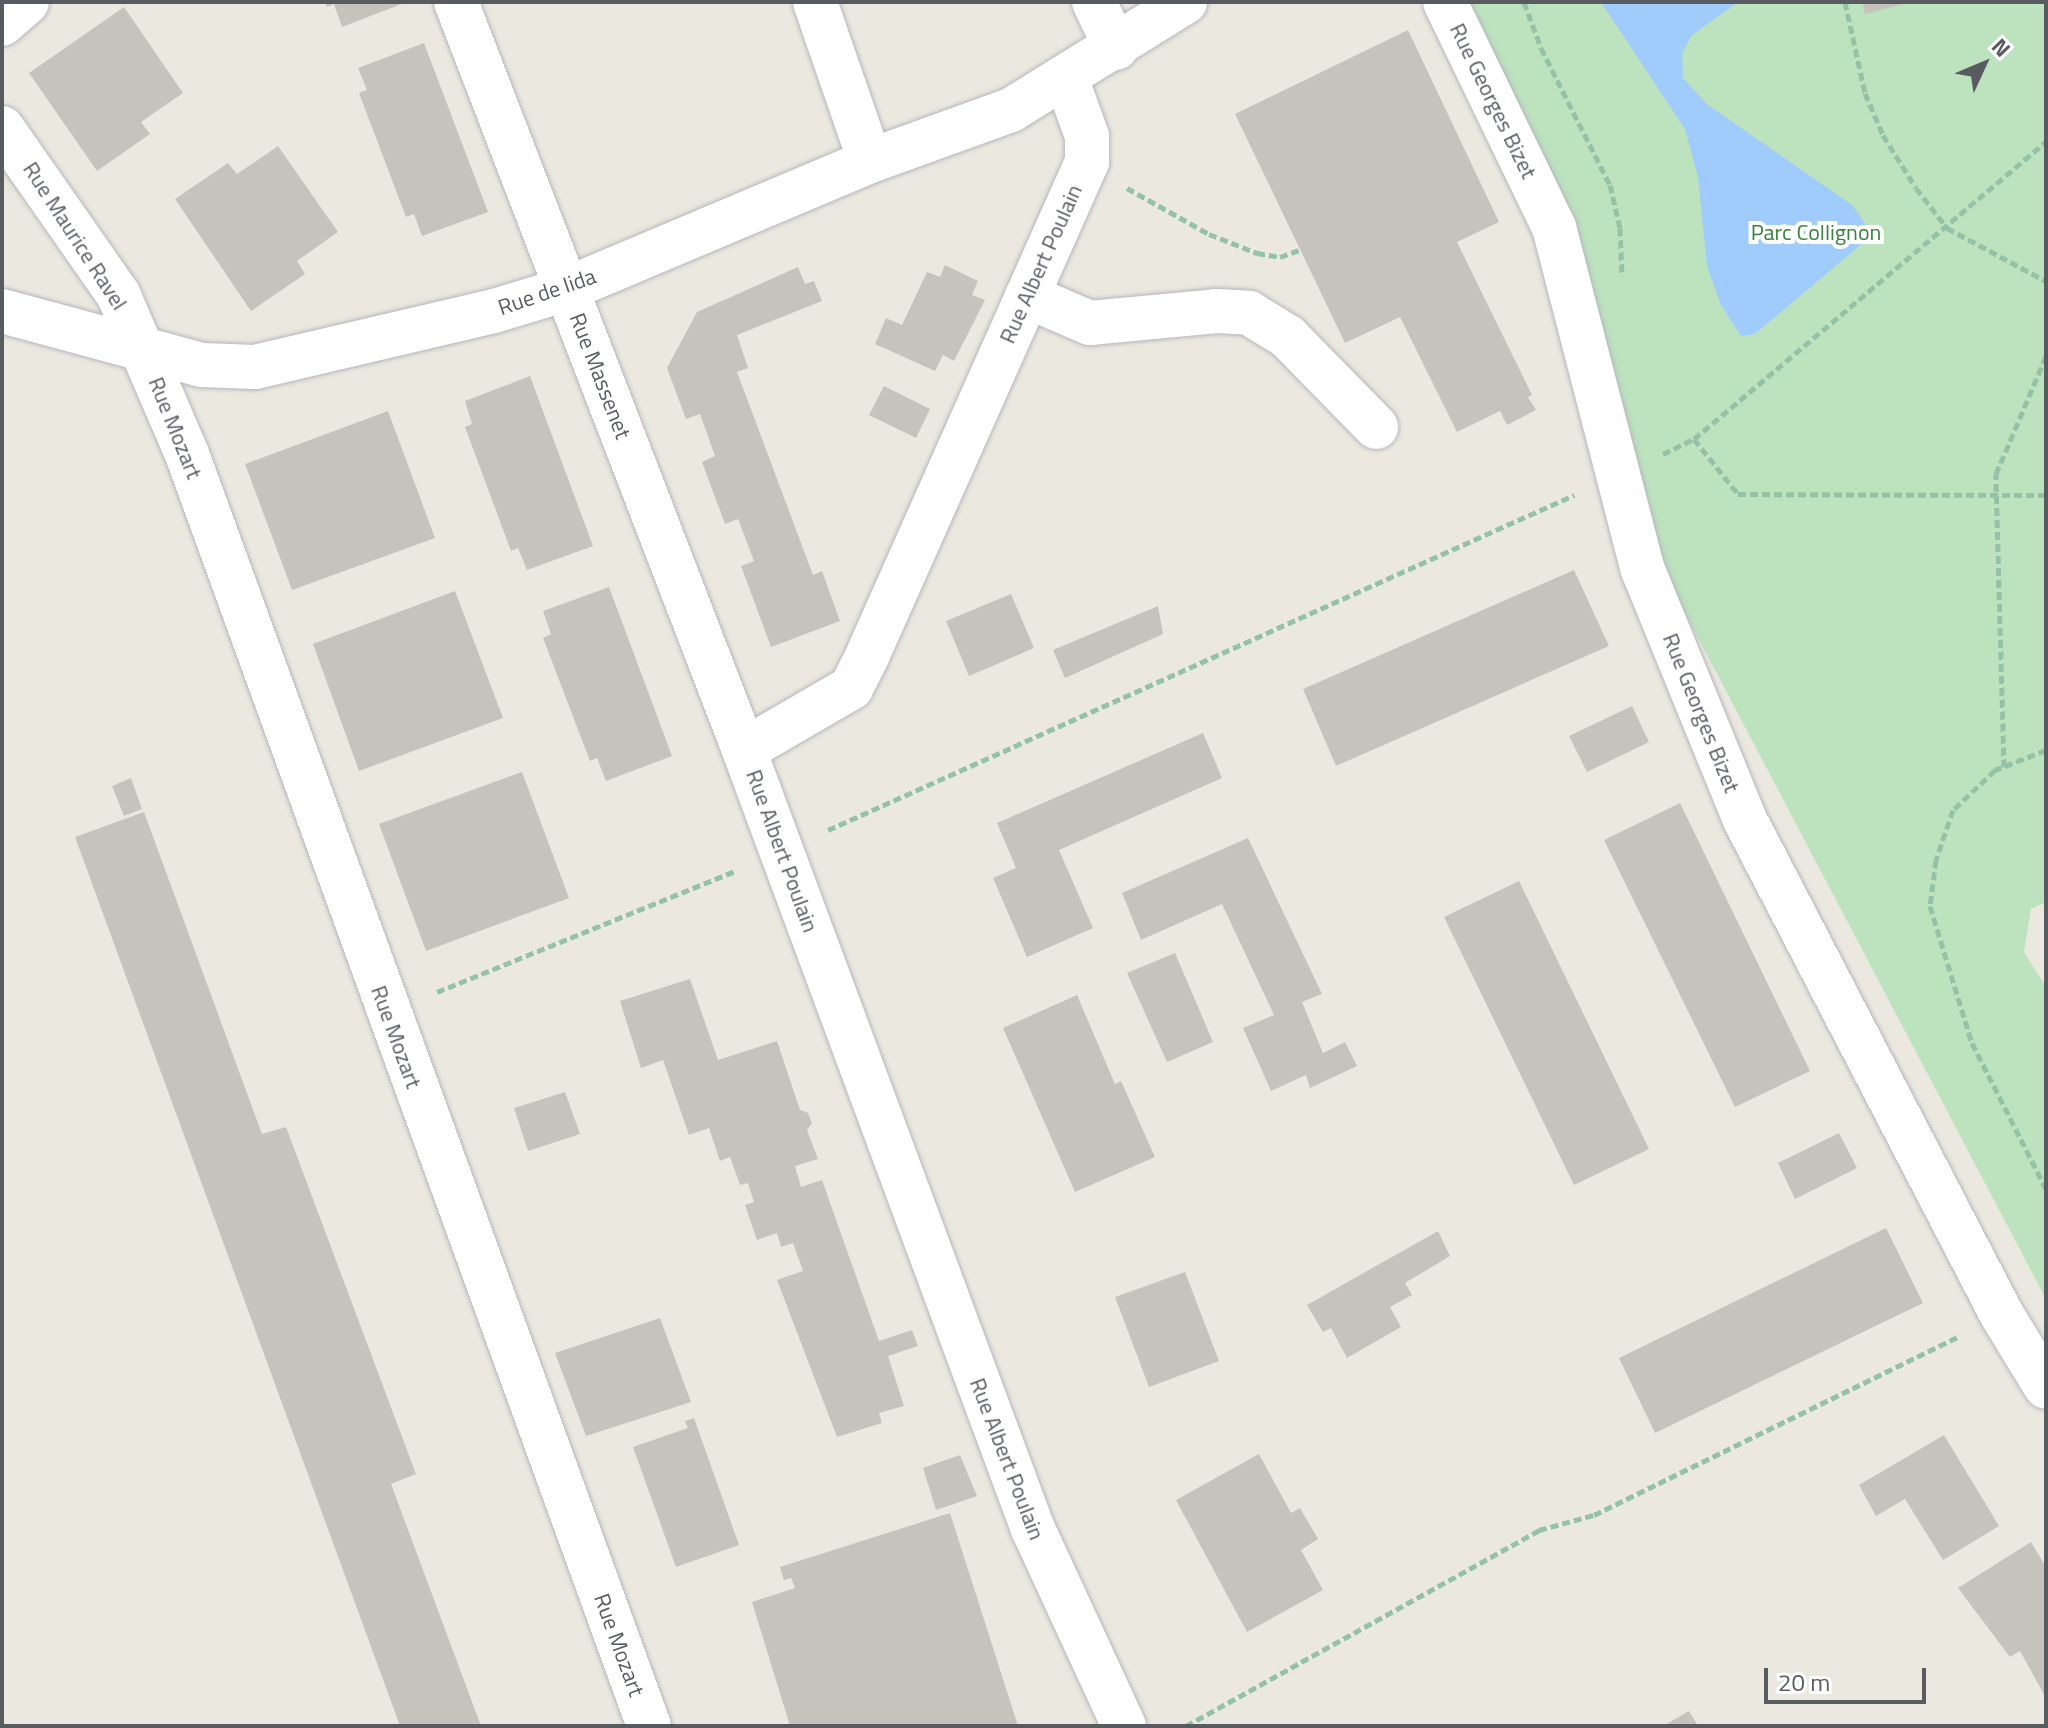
<!DOCTYPE html>
<html>
<head>
<meta charset="utf-8">
<style>
	body { margin:0 }
	#map { position:relative; width:2048px; height:1728px; overflow:hidden; background:#ebe9df; font-family:"Titillium Web",sans-serif }
	div>[style] { position:absolute }
	[style*='--x'] { left:calc(var(--x)*1px); top:calc(var(--y)*1px); width:calc(var(--w)*1px); rotate:calc(var(--a)*1deg) }
	.green>* { inset:0; background:#bce2be }
	.water>* { inset:0; background:#9fccfb }
	.building>* { inset:0; background:#c6c3bd }
	.path>* { height:5px; margin-top:-2.5px; transform-origin:0; background:repeating-linear-gradient(90deg,#95c2a6 0 8px,transparent 0 12px) }
	.roads { filter:drop-shadow(0 0 2px #b5b7bc) drop-shadow(0 0 2px #b5b7bc) }
	.minor>* { height:44px; margin:-22px; padding:0 22px; transform-origin:22px; border-radius:22px; background:#fff }
	span { translate:-50% -50%; white-space:nowrap; text-align:center; line-height:1.15; -webkit-text-stroke:8px #fff; paint-order:stroke }
	.street-label { font-size:22px; color:#585b60 }
	.park-label { font-size:22px; color:#37803f }
	.frame { position:absolute; inset:0; border:4px solid #585b60; pointer-events:none }
	.north { position:absolute; left:1944px; top:24px; width:80px; height:80px; -webkit-text-stroke:6px #fff; paint-order:stroke; rotate:46deg; font-size:22px; font-weight:700; line-height:32px; text-align:center; color:#585b60 }
	.north::after { content:''; display:block; margin:auto; width:28px; height:36px; background:#585b60; clip-path:polygon(50% 0,100% 100%,50% 72%,0 100%) }
	.scale { position:absolute; left:1764px; top:1668px; width:162px; height:36px; box-sizing:border-box; border:4px solid #585b60; border-top:0; padding-left:10px; font-size:24px; line-height:28px; white-space:nowrap; color:#585b60; -webkit-text-stroke:6px #fff; paint-order:stroke }
</style>
</head>
<body>
<div id="map">
	<div class="green">
		<div style="clip-path:polygon(1469px 2px,2046px 2px,2046px 902px,2031px 909px,2024px 952px,2046px 987px,2046px 1299px,1655px 556px,1576px 224px)"></div>
	</div>
	<div class="water">
		<div style="clip-path:polygon(1601px 2px,1738px 2px,1691px 36px,1682px 54px,1683px 78px,1708px 105px,1852px 205px,1869px 229px,1865px 241px,1755px 334px,1741px 336px,1721px 305px,1707px 266px,1698px 177px,1685px 129px)"></div>
	</div>
	<div class="building">
		<div style="clip-path:polygon(325px 2px,407px 2px,342px 27px,334px 4px,327px 7px)"></div>
		<div style="clip-path:polygon(1862px 2px,1908px 2px,1908px 3px,1865px 14px)"></div>
		<div style="clip-path:polygon(124px 7px,183px 93px,141px 122px,150px 134px,97px 171px,29px 73px)"></div>
		<div style="clip-path:polygon(1408px 30px,1499px 222px,1457px 242px,1532px 395px,1528px 397px,1536px 410px,1507px 425px,1500px 411px,1457px 432px,1400px 317px,1345px 343px,1235px 114px)"></div>
		<div style="clip-path:polygon(424px 43px,488px 212px,422px 236px,414px 214px,406px 217px,359px 93px,367px 90px,358px 68px)"></div>
		<div style="clip-path:polygon(278px 146px,338px 232px,297px 261px,305px 274px,251px 311px,175px 199px,228px 163px,237px 174px)"></div>
		<div style="clip-path:polygon(945px 265px,978px 281px,972px 295px,985px 300px,954px 361px,943px 355px,935px 371px,875px 344px,886px 318px,902px 325px,927px 272px,940px 277px)"></div>
		<div style="clip-path:polygon(798px 267px,805px 284px,814px 281px,822px 301px,737px 335px,748px 368px,737px 372px,813px 575px,822px 571px,840px 621px,771px 647px,741px 566px,754px 561px,738px 519px,725px 524px,702px 462px,715px 456px,700px 414px,686px 419px,667px 368px,697px 312px)"></div>
		<div style="clip-path:polygon(530px 376px,593px 546px,527px 570px,518px 548px,511px 551px,465px 427px,472px 424px,465px 401px)"></div>
		<div style="clip-path:polygon(884px 386px,930px 409px,916px 438px,869px 415px)"></div>
		<div style="clip-path:polygon(388px 411px,435px 538px,292px 590px,245px 464px)"></div>
		<div style="clip-path:polygon(1574px 570px,1609px 646px,1336px 766px,1303px 689px)"></div>
		<div style="clip-path:polygon(609px 587px,672px 756px,606px 781px,597px 758px,590px 761px,543px 638px,551px 634px,543px 611px)"></div>
		<div style="clip-path:polygon(455px 591px,503px 718px,359px 771px,313px 644px)"></div>
		<div style="clip-path:polygon(1011px 594px,1034px 648px,969px 676px,946px 621px)"></div>
		<div style="clip-path:polygon(1158px 606px,1163px 634px,1065px 678px,1053px 650px)"></div>
		<div style="clip-path:polygon(1632px 706px,1649px 742px,1587px 772px,1569px 736px)"></div>
		<div style="clip-path:polygon(1203px 733px,1222px 778px,1059px 850px,1093px 928px,1027px 957px,993px 878px,1016px 868px,997px 823px)"></div>
		<div style="clip-path:polygon(522px 772px,569px 898px,426px 951px,379px 824px)"></div>
		<div style="clip-path:polygon(131px 778px,142px 809px,124px 816px,112px 786px)"></div>
		<div style="clip-path:polygon(1680px 803px,1810px 1071px,1735px 1107px,1604px 840px)"></div>
		<div style="clip-path:polygon(144px 812px,262px 1134px,286px 1127px,416px 1474px,391px 1484px,481px 1726px,400px 1726px,75px 837px)"></div>
		<div style="clip-path:polygon(1248px 838px,1322px 994px,1302px 1002px,1323px 1053px,1345px 1042px,1357px 1066px,1310px 1088px,1306px 1075px,1271px 1091px,1243px 1028px,1274px 1015px,1222px 904px,1141px 940px,1122px 893px)"></div>
		<div style="clip-path:polygon(1519px 881px,1649px 1149px,1574px 1185px,1444px 917px)"></div>
		<div style="clip-path:polygon(1175px 953px,1213px 1042px,1167px 1062px,1127px 973px)"></div>
		<div style="clip-path:polygon(690px 979px,718px 1060px,777px 1041px,800px 1110px,808px 1113px,812px 1123px,807px 1130px,818px 1159px,795px 1166px,801px 1187px,822px 1180px,879px 1341px,912px 1330px,918px 1346px,888px 1356px,904px 1406px,879px 1413px,882px 1423px,837px 1437px,777px 1280px,803px 1271px,793px 1243px,781px 1247px,777px 1233px,757px 1240px,745px 1205px,754px 1202px,748px 1183px,740px 1185px,730px 1157px,720px 1161px,709px 1128px,689px 1135px,663px 1060px,641px 1068px,620px 1001px)"></div>
		<div style="clip-path:polygon(1077px 995px,1115px 1084px,1121px 1081px,1155px 1157px,1075px 1192px,1003px 1028px)"></div>
		<div style="clip-path:polygon(565px 1092px,580px 1134px,528px 1151px,514px 1108px)"></div>
		<div style="clip-path:polygon(1839px 1133px,1857px 1168px,1795px 1199px,1778px 1163px)"></div>
		<div style="clip-path:polygon(1886px 1228px,1923px 1303px,1655px 1433px,1619px 1358px)"></div>
		<div style="clip-path:polygon(1438px 1231px,1450px 1256px,1405px 1283px,1412px 1295px,1390px 1307px,1401px 1327px,1347px 1358px,1331px 1328px,1323px 1332px,1307px 1305px)"></div>
		<div style="clip-path:polygon(1185px 1272px,1219px 1361px,1149px 1387px,1115px 1297px)"></div>
		<div style="clip-path:polygon(660px 1318px,691px 1402px,586px 1436px,555px 1353px)"></div>
		<div style="clip-path:polygon(694px 1418px,739px 1545px,676px 1567px,633px 1447px,688px 1428px,685px 1421px)"></div>
		<div style="clip-path:polygon(1944px 1435px,1999px 1526px,1943px 1560px,1905px 1499px,1876px 1516px,1859px 1485px)"></div>
		<div style="clip-path:polygon(1259px 1454px,1291px 1513px,1300px 1508px,1318px 1539px,1301px 1550px,1323px 1590px,1247px 1632px,1176px 1500px)"></div>
		<div style="clip-path:polygon(960px 1455px,977px 1496px,936px 1510px,923px 1468px)"></div>
		<div style="clip-path:polygon(950px 1513px,1018px 1726px,790px 1726px,752px 1602px,795px 1588px,791px 1578px,784px 1580px,780px 1567px)"></div>
		<div style="clip-path:polygon(2031px 1542px,2046px 1567px,2046px 1698px,2020px 1651px,2010px 1657px,1958px 1588px)"></div>
		<div style="clip-path:polygon(1689px 1711px,1698px 1726px,1663px 1726px)"></div>
	</div>
	<div class="path">
		<div style="--x:1524;--y:2;--w:49;--a:69.7"></div>
		<div style="--x:1541;--y:48;--w:153;--a:63.3"></div>
		<div style="--x:1610;--y:185;--w:44;--a:76.9"></div>
		<div style="--x:1620;--y:228;--w:48;--a:87.6"></div>
		<div style="--x:1845;--y:2;--w:93;--a:77.6"></div>
		<div style="--x:1865;--y:93;--w:46;--a:66.8"></div>
		<div style="--x:1883;--y:135;--w:62;--a:58.1"></div>
		<div style="--x:1916;--y:188;--w:51;--a:52.2"></div>
		<div style="--x:1947;--y:228;--w:112;--a:28.2"></div>
		<div style="--x:1127;--y:188;--w:94;--a:29.3"></div>
		<div style="--x:1209;--y:234;--w:52;--a:21.6"></div>
		<div style="--x:1257;--y:253;--w:23;--a:10"></div>
		<div style="--x:1280;--y:257;--w:20;--a:-20"></div>
		<div style="--x:1694;--y:439;--w:70;--a:51.3"></div>
		<div style="--x:1738;--y:494;--w:308;--a:0.2"></div>
		<div style="--x:1663;--y:454;--w:34;--a:-26"></div>
		<div style="--x:1694;--y:439;--w:461;--a:-40.2"></div>
		<div style="--x:2046;--y:750;--w:55;--a:158.6"></div>
		<div style="--x:1995;--y:770;--w:58;--a:136.4"></div>
		<div style="--x:1953;--y:810;--w:53;--a:108.8"></div>
		<div style="--x:1936;--y:860;--w:46;--a:97.4"></div>
		<div style="--x:1930;--y:906;--w:143;--a:73"></div>
		<div style="--x:1972;--y:1043;--w:164;--a:63.1"></div>
		<div style="--x:2004;--y:767;--w:293;--a:-91.6"></div>
		<div style="--x:1996;--y:474;--w:128;--a:-67"></div>
		<div style="--x:828;--y:830;--w:818;--a:-24.18"></div>
		<div style="--x:437;--y:992;--w:322;--a:-22.1"></div>
		<div style="--x:1186;--y:1726;--w:404;--a:-29"></div>
		<div style="--x:1539;--y:1530;--w:57;--a:-15.3"></div>
		<div style="--x:1594;--y:1515;--w:407;--a:-26.1"></div>
	</div>
	<div class="roads">
		<div class="minor">
			<div style="--x:456;--y:2;--w:802;--a:68.94"></div>
			<div style="--x:744;--y:750;--w:831;--a:69.65"></div>
			<div style="--x:1033;--y:1529;--w:217;--a:65.2"></div>
			<div style="--x:815;--y:2;--w:168;--a:70.9"></div>
			<div style="--x:1094;--y:2;--w:51;--a:64.4"></div>
			<div style="--x:1445;--y:2;--w:250;--a:64.2"></div>
			<div style="--x:1554;--y:227;--w:354;--a:75.5"></div>
			<div style="--x:1643;--y:570;--w:268;--a:67.8"></div>
			<div style="--x:1744;--y:818;--w:560;--a:62.57"></div>
			<div style="--x:2002;--y:1315;--w:84;--a:58.6"></div>
			<div style="--x:2;--y:24;--w:33;--a:-41"></div>
			<div style="--x:2;--y:128;--w:203;--a:55.1"></div>
			<div style="--x:118;--y:294;--w:174;--a:66.7"></div>
			<div style="--x:187;--y:454;--w:1353;--a:70.04"></div>
			<div style="--x:1027;--y:296;--w:69;--a:23.2"></div>
			<div style="--x:1090;--y:323;--w:127;--a:-5.4"></div>
			<div style="--x:1216;--y:311;--w:33;--a:3"></div>
			<div style="--x:1249;--y:313;--w:46;--a:31.6"></div>
			<div style="--x:1288;--y:337;--w:126;--a:45.6"></div>
			<div style="--x:2;--y:311;--w:207;--a:15.1"></div>
			<div style="--x:202;--y:365;--w:53;--a:2.2"></div>
			<div style="--x:255;--y:367;--w:245;--a:-13.2"></div>
			<div style="--x:494;--y:311;--w:76;--a:-16.8"></div>
			<div style="--x:567;--y:289;--w:329;--a:-22.9"></div>
			<div style="--x:870;--y:161;--w:150;--a:-19.9"></div>
			<div style="--x:1011;--y:110;--w:205;--a:-31.8"></div>
			<div style="--x:744;--y:750;--w:124;--a:-30.1"></div>
			<div style="--x:851;--y:688;--w:38;--a:-63"></div>
			<div style="--x:868;--y:654;--w:539;--a:-66.01"></div>
			<div style="--x:1087;--y:162;--w:26;--a:-90"></div>
			<div style="--x:1087;--y:136;--w:62;--a:-109.9"></div>
		</div>
	</div>
	<div class="street-label">
		<span style="left:1493px;top:101px;rotate:64deg">Rue Georges Bizet</span>
		<span style="left:75px;top:236px;rotate:57deg">Rue Maurice Ravel</span>
		<span style="left:1041px;top:264px;rotate:-66deg">Rue Albert Poulain</span>
		<span style="left:547px;top:292px;rotate:-19deg">Rue de Iida</span>
		<span style="left:600px;top:376px;rotate:69deg">Rue Massenet</span>
		<span style="left:175px;top:428px;rotate:68deg">Rue Mozart</span>
		<span style="left:1701px;top:713px;rotate:68deg">Rue Georges Bizet</span>
		<span style="left:782px;top:851px;rotate:70deg">Rue Albert Poulain</span>
		<span style="left:396px;top:1037px;rotate:70deg">Rue Mozart</span>
		<span style="left:1007px;top:1459px;rotate:69deg">Rue Albert Poulain</span>
		<span style="left:619px;top:1645px;rotate:70deg">Rue Mozart</span>
	</div>
	<div class="park-label">
		<span style="left:1816px;top:233px">Parc Collignon</span>
	</div>
	<div class="frame"></div>
	<div class="north">N</div>
	<div class="scale">20 m</div>
</div>
</body>
</html>
